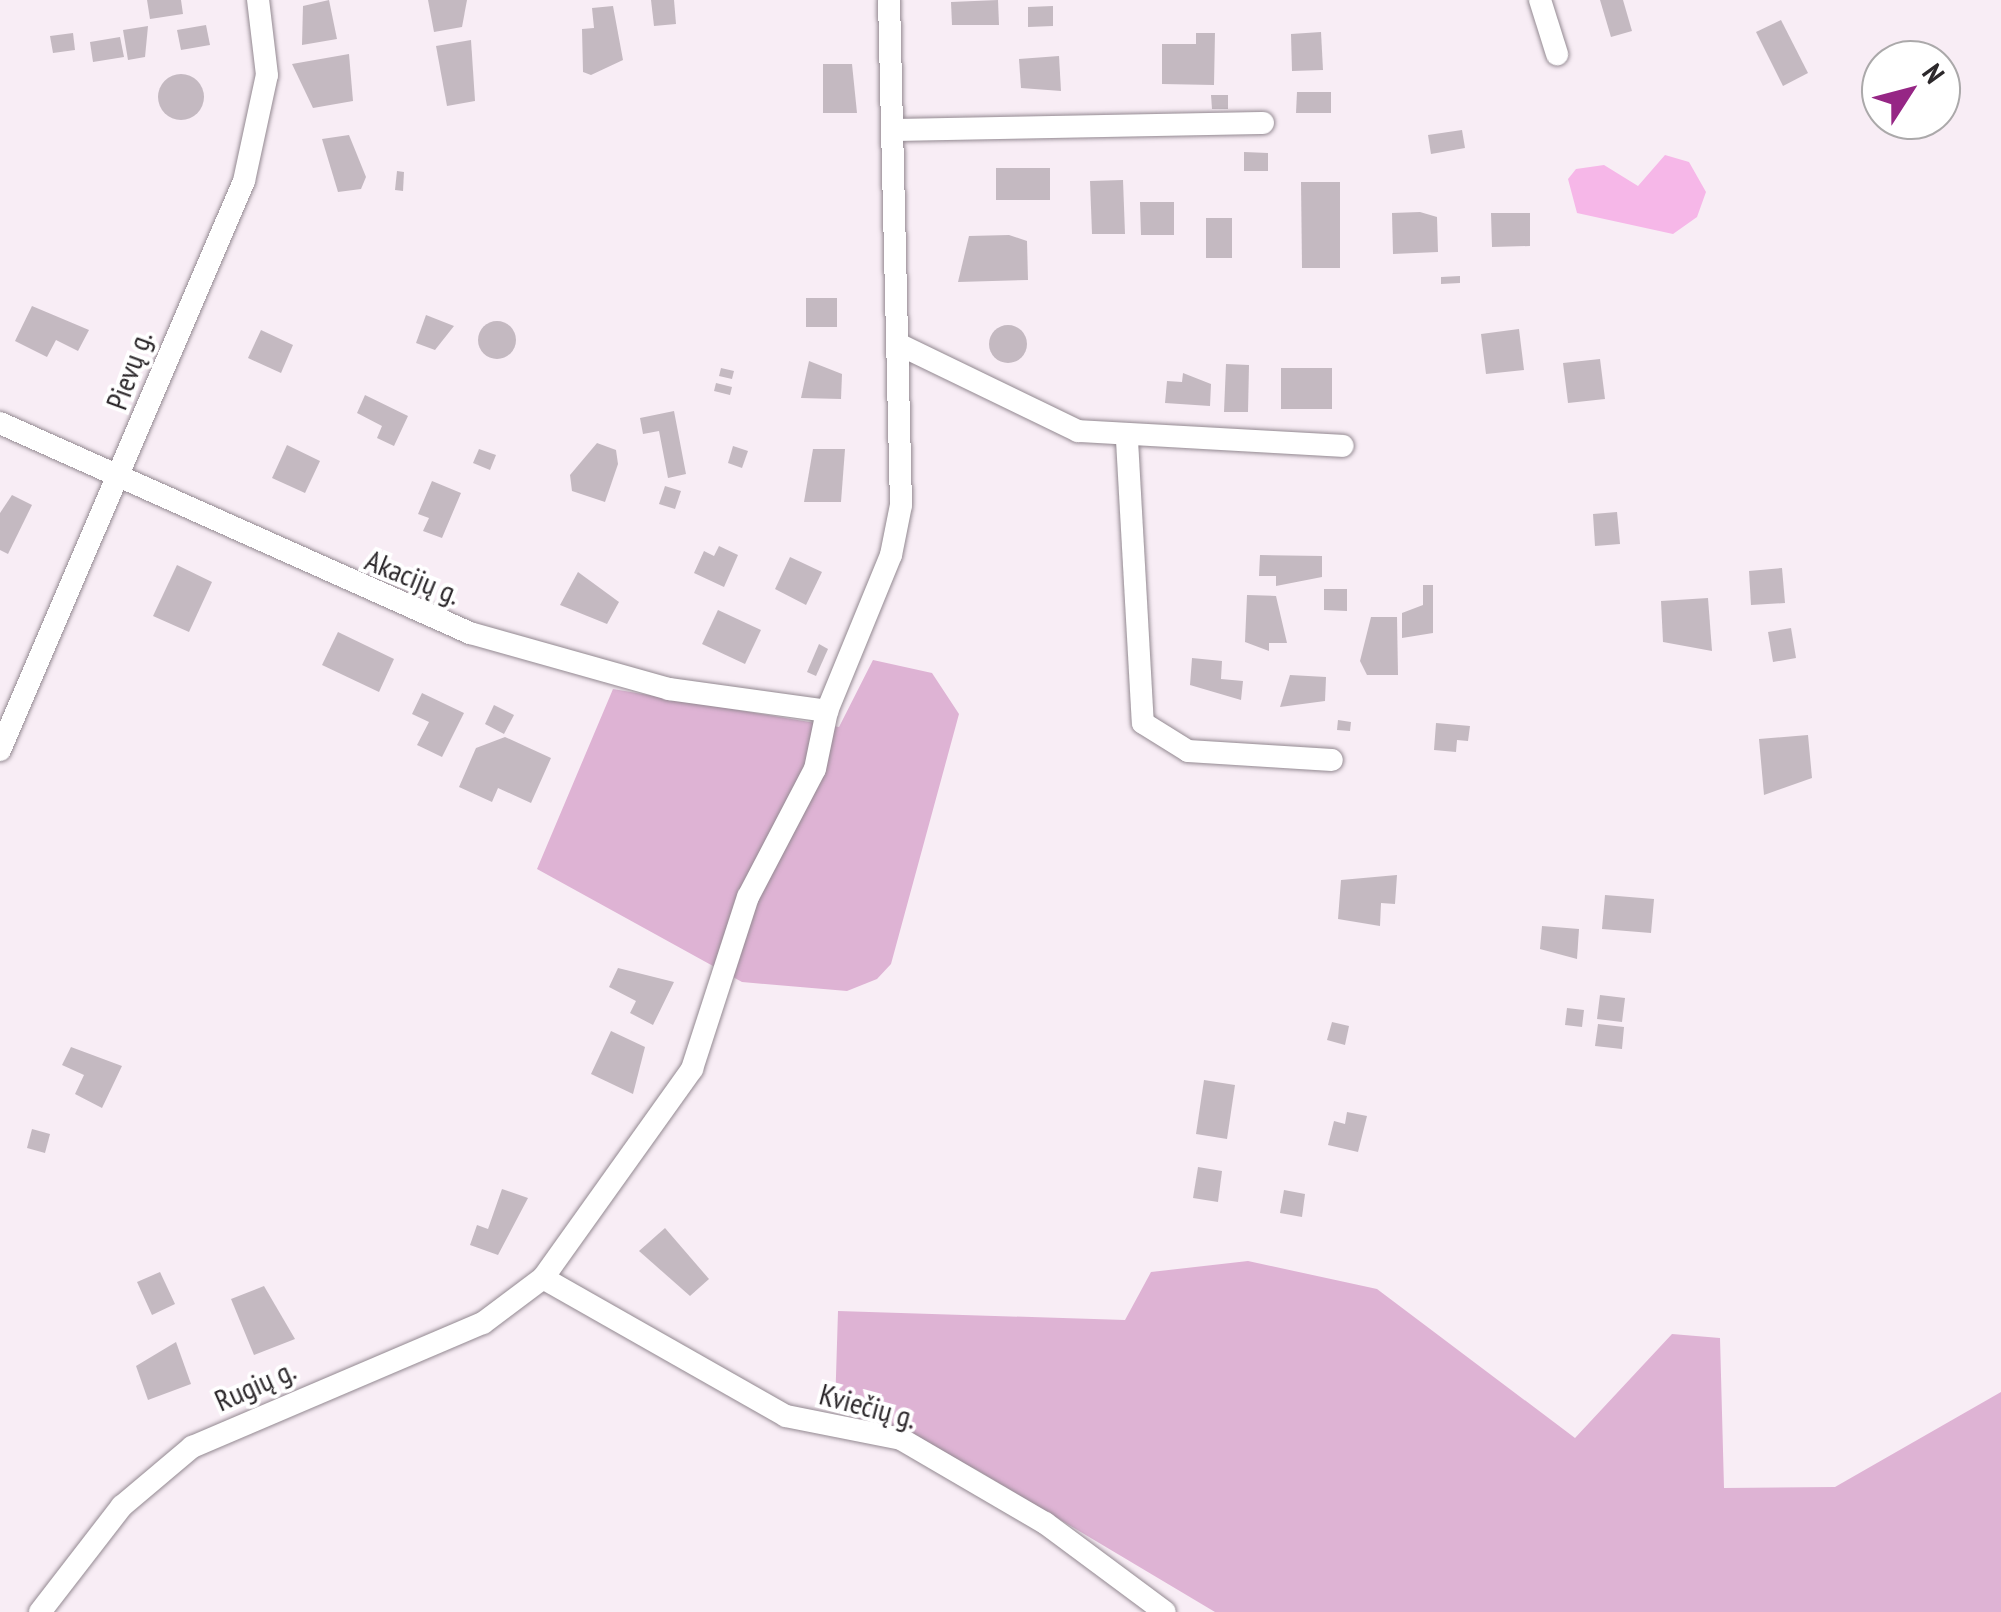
<!DOCTYPE html>
<html>
<head>
<meta charset="utf-8">
<style>
	body { margin:0 }
	#map { position:relative; width:2001px; height:1612px; overflow:hidden; background:#f8edf5; font-family:"PT Sans Narrow",sans-serif }
	div>[style] { position:absolute }
	[style*='--x'] { left:calc(var(--x)*1px); top:calc(var(--y)*1px); width:calc(var(--w)*1px); rotate:calc(var(--a)*1deg) }
	.green>* { inset:0; background:#deb3d4 }
	.water>* { inset:0; background:#f6b7e8 }
	.building>* { inset:0; background:#c4b9c1 }
	.round { border-radius:50% }
	.roads { filter:drop-shadow(0 0 2px #938991) drop-shadow(0 0 2px #938991) }
	.minor>* { height:22px; margin:-11px; padding:0 11px; transform-origin:11px; border-radius:11px; background:#fff }
	span { translate:-50% -50%; white-space:nowrap; text-align:center; line-height:1.15; -webkit-text-stroke:8px #fff; paint-order:stroke }
	.street-label { font-size:30px; color:#2c282b }
	.north { position:absolute; left:1861px; top:40px; width:100px; height:100px; box-sizing:border-box; background:#fff; border:2px solid #aba9aa; border-radius:50%; rotate:54deg; font-size:28px; font-weight:700; line-height:40px; text-align:center; color:#2c282b }
	.north::after { content:''; display:block; margin:auto; width:35px; height:45px; background:#962685; clip-path:polygon(50% 0,100% 100%,50% 72%,0 100%) }
</style>
</head>
<body>
<div id="map">
	<div class="green">
		<div style="clip-path:polygon(873px 660px,932px 673px,959px 714px,891px 964px,877px 979px,847px 991px,742px 982px,537px 869px,613px 689px,839px 727px)"></div>
		<div style="clip-path:polygon(1248px 1261px,1377px 1289px,1575px 1438px,1672px 1334px,1720px 1338px,1724px 1488px,1835px 1487px,2001px 1392px,2001px 1612px,1215px 1612px,975px 1469px,835px 1408px,838px 1311px,1125px 1320px,1151px 1272px)"></div>
	</div>
	<div class="water">
		<div style="clip-path:polygon(1665px 155px,1689px 162px,1706px 192px,1697px 217px,1673px 234px,1577px 213px,1568px 179px,1576px 169px,1604px 165px,1638px 186px)"></div>
	</div>
	<div class="building">
		<div style="clip-path:polygon(147px 0,181px 0,183px 14px,150px 19px)"></div>
		<div style="clip-path:polygon(329px 0,337px 39px,302px 45px,303px 6px)"></div>
		<div style="clip-path:polygon(428px 0,467px 0,462px 27px,434px 32px)"></div>
		<div style="clip-path:polygon(651px 0,674px 0,676px 24px,654px 26px)"></div>
		<div style="clip-path:polygon(998px 0,999px 25px,952px 25px,951px 2px)"></div>
		<div style="clip-path:polygon(1600px 0,1623px 0,1632px 31px,1611px 37px)"></div>
		<div style="clip-path:polygon(613px 6px,623px 60px,591px 75px,583px 72px,582px 29px,594px 28px,592px 8px)"></div>
		<div style="clip-path:polygon(1053px 6px,1053px 26px,1028px 27px,1028px 7px)"></div>
		<div style="clip-path:polygon(1781px 20px,1808px 73px,1783px 86px,1756px 32px)"></div>
		<div style="clip-path:polygon(206px 25px,210px 45px,181px 50px,177px 30px)"></div>
		<div style="clip-path:polygon(148px 26px,145px 57px,128px 60px,123px 30px)"></div>
		<div style="clip-path:polygon(1321px 32px,1323px 70px,1292px 71px,1291px 34px)"></div>
		<div style="clip-path:polygon(73px 33px,75px 50px,53px 53px,50px 36px)"></div>
		<div style="clip-path:polygon(1196px 33px,1215px 33px,1214px 85px,1162px 84px,1162px 44px,1196px 44px)"></div>
		<div style="clip-path:polygon(120px 37px,124px 57px,93px 62px,90px 42px)"></div>
		<div style="clip-path:polygon(471px 40px,475px 101px,447px 106px,436px 46px)"></div>
		<div style="clip-path:polygon(349px 54px,353px 101px,313px 108px,292px 64px)"></div>
		<div style="clip-path:polygon(1059px 56px,1061px 91px,1021px 88px,1019px 59px)"></div>
		<div style="clip-path:polygon(823px 64px,852px 64px,857px 113px,823px 113px)"></div>
		<div class="round" style="left:158px;top:74px;width:46px;height:46px"></div>
		<div style="clip-path:polygon(1297px 92px,1331px 92px,1331px 113px,1296px 113px)"></div>
		<div style="clip-path:polygon(1211px 95px,1228px 95px,1228px 109px,1212px 109px)"></div>
		<div style="clip-path:polygon(1462px 130px,1465px 148px,1431px 154px,1428px 135px)"></div>
		<div style="clip-path:polygon(349px 135px,366px 177px,361px 189px,338px 192px,322px 139px)"></div>
		<div style="clip-path:polygon(1244px 152px,1268px 153px,1268px 171px,1244px 171px)"></div>
		<div style="clip-path:polygon(996px 168px,1050px 168px,1050px 200px,996px 200px)"></div>
		<div style="clip-path:polygon(397px 171px,404px 172px,403px 191px,395px 190px)"></div>
		<div style="clip-path:polygon(1123px 180px,1125px 234px,1092px 234px,1090px 181px)"></div>
		<div style="clip-path:polygon(1301px 182px,1340px 182px,1340px 268px,1302px 268px)"></div>
		<div style="clip-path:polygon(1140px 202px,1174px 202px,1174px 235px,1141px 235px)"></div>
		<div style="clip-path:polygon(1420px 212px,1437px 217px,1438px 252px,1393px 254px,1392px 213px)"></div>
		<div style="clip-path:polygon(1491px 213px,1530px 213px,1530px 246px,1492px 247px)"></div>
		<div style="clip-path:polygon(1206px 218px,1232px 218px,1232px 258px,1206px 258px)"></div>
		<div style="clip-path:polygon(1009px 235px,1027px 241px,1028px 280px,958px 282px,969px 236px)"></div>
		<div style="clip-path:polygon(1460px 276px,1460px 283px,1441px 284px,1441px 277px)"></div>
		<div style="clip-path:polygon(806px 298px,837px 298px,837px 327px,806px 327px)"></div>
		<div style="clip-path:polygon(32px 306px,89px 330px,78px 351px,56px 340px,47px 357px,15px 341px)"></div>
		<div style="clip-path:polygon(426px 315px,454px 326px,435px 350px,416px 343px)"></div>
		<div class="round" style="left:478px;top:321px;width:38px;height:38px"></div>
		<div class="round" style="left:989px;top:325px;width:38px;height:38px"></div>
		<div style="clip-path:polygon(1519px 329px,1524px 370px,1486px 374px,1481px 334px)"></div>
		<div style="clip-path:polygon(261px 330px,293px 345px,281px 373px,248px 358px)"></div>
		<div style="clip-path:polygon(1600px 359px,1605px 399px,1568px 403px,1563px 363px)"></div>
		<div style="clip-path:polygon(809px 361px,842px 374px,841px 399px,801px 398px)"></div>
		<div style="clip-path:polygon(1226px 364px,1249px 365px,1248px 412px,1224px 412px)"></div>
		<div style="clip-path:polygon(721px 368px,734px 371px,732px 379px,719px 376px)"></div>
		<div style="clip-path:polygon(1281px 368px,1332px 368px,1332px 409px,1281px 409px)"></div>
		<div style="clip-path:polygon(1183px 373px,1211px 384px,1210px 406px,1165px 403px,1167px 381px,1182px 382px)"></div>
		<div style="clip-path:polygon(716px 383px,732px 387px,730px 395px,714px 391px)"></div>
		<div style="clip-path:polygon(365px 395px,408px 416px,394px 446px,377px 438px,382px 426px,357px 413px)"></div>
		<div style="clip-path:polygon(674px 411px,686px 474px,668px 478px,659px 431px,643px 434px,640px 418px)"></div>
		<div style="clip-path:polygon(597px 443px,616px 450px,618px 464px,605px 502px,572px 491px,570px 475px)"></div>
		<div style="clip-path:polygon(287px 445px,320px 461px,305px 493px,272px 478px)"></div>
		<div style="clip-path:polygon(733px 446px,748px 451px,742px 468px,728px 463px)"></div>
		<div style="clip-path:polygon(479px 449px,496px 455px,490px 470px,473px 463px)"></div>
		<div style="clip-path:polygon(813px 449px,845px 449px,841px 502px,804px 502px)"></div>
		<div style="clip-path:polygon(432px 481px,461px 493px,442px 538px,423px 531px,429px 518px,418px 514px)"></div>
		<div style="clip-path:polygon(665px 486px,681px 491px,675px 509px,659px 504px)"></div>
		<div style="clip-path:polygon(12px 495px,32px 505px,8px 554px,0 550px,0 513px)"></div>
		<div style="clip-path:polygon(1617px 512px,1620px 544px,1595px 546px,1593px 514px)"></div>
		<div style="clip-path:polygon(719px 546px,738px 555px,724px 587px,694px 573px,704px 551px,714px 556px)"></div>
		<div style="clip-path:polygon(1260px 555px,1322px 556px,1322px 577px,1276px 586px,1276px 576px,1259px 576px)"></div>
		<div style="clip-path:polygon(790px 557px,822px 572px,806px 605px,775px 589px)"></div>
		<div style="clip-path:polygon(177px 565px,212px 582px,189px 632px,153px 616px)"></div>
		<div style="clip-path:polygon(1782px 568px,1785px 603px,1751px 605px,1749px 571px)"></div>
		<div style="clip-path:polygon(578px 572px,619px 602px,607px 624px,560px 605px)"></div>
		<div style="clip-path:polygon(1423px 585px,1433px 585px,1433px 633px,1402px 638px,1402px 613px,1423px 605px)"></div>
		<div style="clip-path:polygon(1324px 589px,1347px 589px,1347px 611px,1324px 610px)"></div>
		<div style="clip-path:polygon(1247px 595px,1276px 596px,1287px 643px,1269px 643px,1269px 651px,1245px 642px)"></div>
		<div style="clip-path:polygon(1708px 598px,1712px 651px,1663px 642px,1661px 601px)"></div>
		<div style="clip-path:polygon(718px 610px,761px 630px,745px 664px,702px 644px)"></div>
		<div style="clip-path:polygon(1371px 617px,1397px 617px,1398px 675px,1367px 675px,1360px 661px)"></div>
		<div style="clip-path:polygon(1791px 628px,1796px 658px,1773px 662px,1768px 632px)"></div>
		<div style="clip-path:polygon(338px 632px,394px 659px,379px 692px,322px 665px)"></div>
		<div style="clip-path:polygon(819px 644px,828px 649px,816px 676px,807px 672px)"></div>
		<div style="clip-path:polygon(1192px 658px,1222px 661px,1221px 679px,1243px 681px,1241px 700px,1190px 685px)"></div>
		<div style="clip-path:polygon(1290px 675px,1326px 677px,1325px 701px,1280px 707px)"></div>
		<div style="clip-path:polygon(422px 693px,464px 713px,442px 757px,417px 745px,429px 722px,412px 714px)"></div>
		<div style="clip-path:polygon(494px 705px,514px 715px,504px 734px,485px 724px)"></div>
		<div style="clip-path:polygon(1338px 720px,1351px 722px,1350px 731px,1337px 730px)"></div>
		<div style="clip-path:polygon(1436px 723px,1470px 726px,1468px 741px,1457px 740px,1456px 752px,1434px 750px)"></div>
		<div style="clip-path:polygon(1808px 735px,1812px 778px,1764px 795px,1759px 739px)"></div>
		<div style="clip-path:polygon(505px 737px,551px 758px,531px 803px,498px 788px,492px 802px,459px 787px,476px 748px)"></div>
		<div style="clip-path:polygon(1397px 875px,1395px 904px,1381px 903px,1380px 926px,1338px 919px,1341px 880px)"></div>
		<div style="clip-path:polygon(1605px 895px,1654px 899px,1651px 933px,1602px 929px)"></div>
		<div style="clip-path:polygon(1542px 926px,1579px 929px,1577px 959px,1540px 949px)"></div>
		<div style="clip-path:polygon(618px 968px,674px 982px,653px 1025px,630px 1013px,636px 1001px,609px 987px)"></div>
		<div style="clip-path:polygon(1600px 995px,1625px 998px,1622px 1022px,1597px 1019px)"></div>
		<div style="clip-path:polygon(1567px 1008px,1584px 1010px,1582px 1027px,1565px 1025px)"></div>
		<div style="clip-path:polygon(1332px 1022px,1349px 1026px,1345px 1045px,1327px 1040px)"></div>
		<div style="clip-path:polygon(1598px 1024px,1624px 1027px,1622px 1049px,1595px 1046px)"></div>
		<div style="clip-path:polygon(611px 1031px,645px 1047px,633px 1094px,591px 1074px)"></div>
		<div style="clip-path:polygon(71px 1047px,122px 1066px,102px 1108px,75px 1094px,84px 1075px,62px 1065px)"></div>
		<div style="clip-path:polygon(1204px 1080px,1235px 1085px,1227px 1139px,1196px 1134px)"></div>
		<div style="clip-path:polygon(1347px 1112px,1367px 1116px,1358px 1152px,1328px 1145px,1334px 1121px,1345px 1124px)"></div>
		<div style="clip-path:polygon(32px 1129px,50px 1134px,45px 1153px,27px 1148px)"></div>
		<div style="clip-path:polygon(1198px 1167px,1222px 1171px,1218px 1202px,1193px 1198px)"></div>
		<div style="clip-path:polygon(502px 1189px,528px 1198px,498px 1255px,470px 1245px,477px 1225px,488px 1229px)"></div>
		<div style="clip-path:polygon(1284px 1190px,1305px 1194px,1302px 1217px,1280px 1213px)"></div>
		<div style="clip-path:polygon(665px 1228px,709px 1279px,690px 1296px,639px 1251px)"></div>
		<div style="clip-path:polygon(160px 1272px,175px 1304px,152px 1315px,137px 1282px)"></div>
		<div style="clip-path:polygon(264px 1286px,295px 1339px,254px 1355px,231px 1299px)"></div>
		<div style="clip-path:polygon(176px 1342px,191px 1384px,148px 1400px,136px 1366px)"></div>
	</div>
	<div class="roads">
		<div class="minor">
			<div style="--x:1540;--y:0;--w:57;--a:72.5"></div>
			<div style="--x:893;--y:130;--w:370;--a:-1.1"></div>
			<div style="--x:898;--y:344;--w:200;--a:25.8"></div>
			<div style="--x:1078;--y:431;--w:265;--a:3.2"></div>
			<div style="--x:0;--y:423;--w:515;--a:24.08"></div>
			<div style="--x:470;--y:633;--w:207;--a:15.7"></div>
			<div style="--x:669;--y:689;--w:160;--a:7.9"></div>
			<div style="--x:1127;--y:440;--w:283;--a:86.8"></div>
			<div style="--x:1143;--y:723;--w:53;--a:31.9"></div>
			<div style="--x:1188;--y:751;--w:144;--a:3.6"></div>
			<div style="--x:0;--y:750;--w:619;--a:-66.79"></div>
			<div style="--x:244;--y:181;--w:108;--a:-77.8"></div>
			<div style="--x:267;--y:75;--w:76;--a:-96.8"></div>
			<div style="--x:543;--y:1278;--w:279;--a:29.6"></div>
			<div style="--x:786;--y:1416;--w:117;--a:11.3"></div>
			<div style="--x:901;--y:1439;--w:167;--a:30.3"></div>
			<div style="--x:1045;--y:1523;--w:149;--a:36.6"></div>
			<div style="--x:40;--y:1612;--w:134;--a:-52.3"></div>
			<div style="--x:122;--y:1506;--w:92;--a:-40.1"></div>
			<div style="--x:192;--y:1447;--w:316;--a:-23.1"></div>
			<div style="--x:483;--y:1323;--w:75;--a:-36.9"></div>
			<div style="--x:543;--y:1278;--w:257;--a:-54.5"></div>
			<div style="--x:692;--y:1069;--w:181;--a:-72"></div>
			<div style="--x:748;--y:897;--w:144;--a:-62.4"></div>
			<div style="--x:815;--y:769;--w:59;--a:-78.3"></div>
			<div style="--x:827;--y:711;--w:169;--a:-67.7"></div>
			<div style="--x:891;--y:555;--w:51;--a:-78.7"></div>
			<div style="--x:901;--y:505;--w:505;--a:-91.36"></div>
		</div>
	</div>
	<div class="street-label">
		<span style="left:129px;top:370px;rotate:-70deg">Pievų g.</span>
		<span style="left:413px;top:577px;rotate:22deg">Akacijų g.</span>
		<span style="left:255px;top:1385px;rotate:-24deg">Rugių g.</span>
		<span style="left:868px;top:1406px;rotate:15deg">Kviečių g.</span>
	</div>
	<div class="north">N</div>
</div>
</body>
</html>
